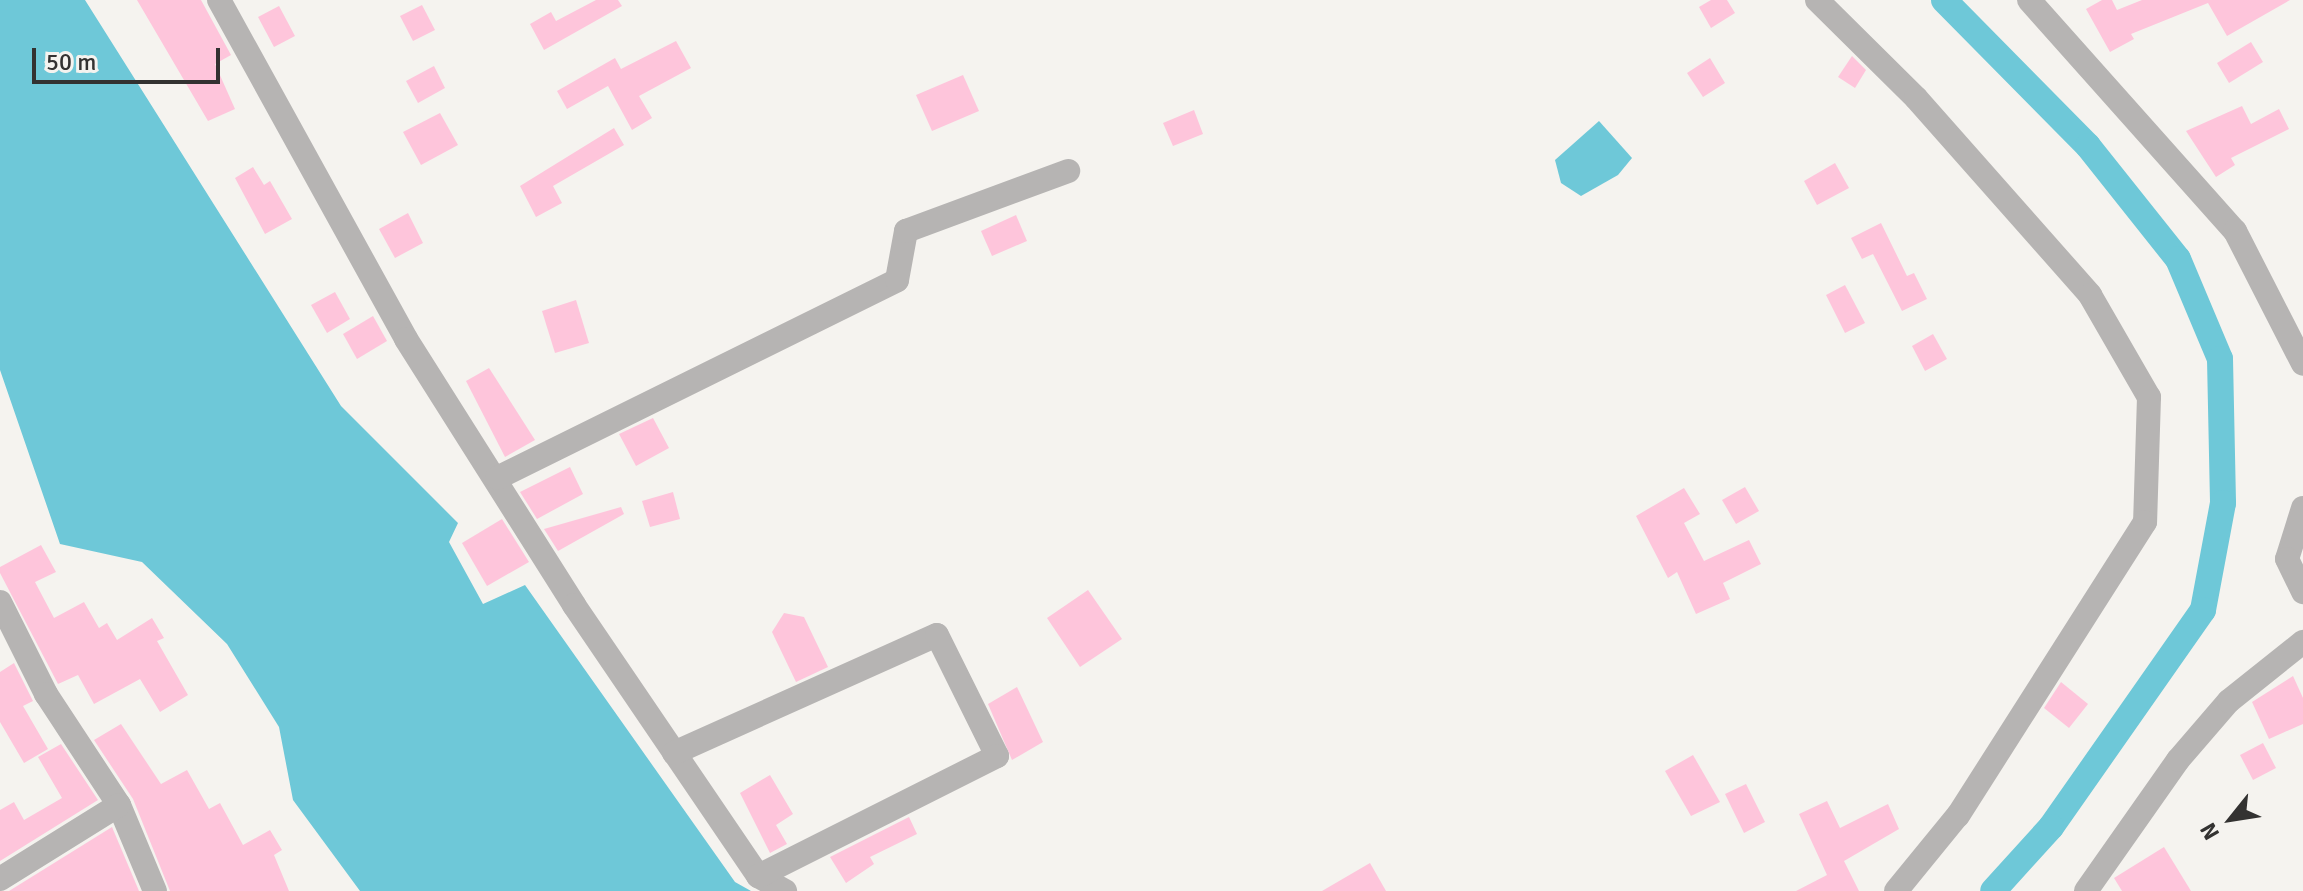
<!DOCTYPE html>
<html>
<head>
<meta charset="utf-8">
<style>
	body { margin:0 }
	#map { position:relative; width:2303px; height:891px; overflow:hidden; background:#f5f3ef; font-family:Signika,sans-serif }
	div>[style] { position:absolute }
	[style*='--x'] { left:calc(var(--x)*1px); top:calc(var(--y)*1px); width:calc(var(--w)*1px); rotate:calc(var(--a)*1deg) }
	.water>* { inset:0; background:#6ec8d8 }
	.canal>* { height:26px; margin:-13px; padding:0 13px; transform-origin:13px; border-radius:13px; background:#6ec8d8 }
	.building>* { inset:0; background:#fec5db }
	.minor>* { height:24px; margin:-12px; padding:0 12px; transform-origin:12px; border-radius:12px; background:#b6b4b3 }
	span { translate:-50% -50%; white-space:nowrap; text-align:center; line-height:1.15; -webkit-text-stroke:7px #f5f3ef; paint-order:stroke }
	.north { position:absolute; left:2191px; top:779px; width:80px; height:80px; -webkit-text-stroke:6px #f5f3ef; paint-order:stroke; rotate:240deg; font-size:22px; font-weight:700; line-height:32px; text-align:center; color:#333231 }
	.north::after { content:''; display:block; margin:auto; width:28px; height:36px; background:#333231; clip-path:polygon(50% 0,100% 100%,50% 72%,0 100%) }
	.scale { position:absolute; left:32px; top:48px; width:188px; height:36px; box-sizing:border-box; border:4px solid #333231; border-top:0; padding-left:10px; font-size:24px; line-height:28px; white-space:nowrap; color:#333231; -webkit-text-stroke:6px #f5f3ef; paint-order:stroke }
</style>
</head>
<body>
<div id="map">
	<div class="water">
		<div style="clip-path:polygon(0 0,85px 0,341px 406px,458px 523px,449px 542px,483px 604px,525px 585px,735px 882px,751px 891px,360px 891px,293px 800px,279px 727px,227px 644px,142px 562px,60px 544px,0 370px)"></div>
		<div style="clip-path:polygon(1599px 121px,1632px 158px,1618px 175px,1581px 196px,1561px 183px,1555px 160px)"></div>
	</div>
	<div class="canal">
		<div style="--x:1944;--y:0;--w:205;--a:45.4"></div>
		<div style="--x:2088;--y:146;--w:144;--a:51.5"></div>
		<div style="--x:2178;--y:259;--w:108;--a:67.2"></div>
		<div style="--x:2220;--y:359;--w:144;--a:88.8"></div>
		<div style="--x:2223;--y:503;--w:109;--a:100.6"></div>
		<div style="--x:2203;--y:610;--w:265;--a:125"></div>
		<div style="--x:2051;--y:827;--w:86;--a:132.2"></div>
	</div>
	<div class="building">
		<div style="clip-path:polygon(137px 0,201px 0,231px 55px,215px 64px,235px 109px,208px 121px)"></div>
		<div style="clip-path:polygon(596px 0,618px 0,622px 6px,544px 50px,530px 24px,551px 12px,556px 21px)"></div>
		<div style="clip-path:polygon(1711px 0,1727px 0,1735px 13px,1711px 28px,1699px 7px)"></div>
		<div style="clip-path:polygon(2102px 0,2112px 0,2117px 10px,2142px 0,2290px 0,2227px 36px,2208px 3px,2131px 34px,2134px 39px,2110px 52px,2086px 9px)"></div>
		<div style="clip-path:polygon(422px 5px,435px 30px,413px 41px,400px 16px)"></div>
		<div style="clip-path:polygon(279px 6px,295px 36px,274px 47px,258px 17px)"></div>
		<div style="clip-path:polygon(676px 41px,691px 68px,639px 96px,652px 118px,632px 130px,608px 86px,567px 109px,557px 91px,615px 58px,621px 69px)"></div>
		<div style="clip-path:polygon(2251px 42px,2263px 62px,2229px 83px,2217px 63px)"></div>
		<div style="clip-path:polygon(1852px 56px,1866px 70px,1855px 88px,1838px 77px)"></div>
		<div style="clip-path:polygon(1710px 58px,1725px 83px,1703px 97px,1687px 73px)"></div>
		<div style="clip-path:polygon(434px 66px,445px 88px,418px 103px,406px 81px)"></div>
		<div style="clip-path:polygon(963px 75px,979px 111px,932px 131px,916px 95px)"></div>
		<div style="clip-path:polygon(2242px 106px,2251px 124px,2279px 109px,2289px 129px,2231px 158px,2235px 165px,2216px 177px,2186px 131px)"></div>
		<div style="clip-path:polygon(1194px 110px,1203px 134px,1173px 146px,1163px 123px)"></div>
		<div style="clip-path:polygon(440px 113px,458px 145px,421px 165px,403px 132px)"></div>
		<div style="clip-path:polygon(614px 128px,624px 145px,553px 186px,562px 203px,536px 217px,520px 186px)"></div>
		<div style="clip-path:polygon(1835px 163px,1849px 188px,1817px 205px,1804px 181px)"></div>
		<div style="clip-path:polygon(253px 167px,264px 185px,270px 181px,292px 219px,265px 234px,235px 178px)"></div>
		<div style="clip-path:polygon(408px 213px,423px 243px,395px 258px,379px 229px)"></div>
		<div style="clip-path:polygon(1016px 215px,1027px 241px,992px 256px,981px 231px)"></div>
		<div style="clip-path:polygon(1881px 223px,1907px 276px,1914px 273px,1927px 299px,1902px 311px,1873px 254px,1862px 259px,1851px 238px)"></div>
		<div style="clip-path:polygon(1845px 285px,1865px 323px,1845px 333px,1826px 295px)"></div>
		<div style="clip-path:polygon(335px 292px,350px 319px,327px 333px,311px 305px)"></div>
		<div style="clip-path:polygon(576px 300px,589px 343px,555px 353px,542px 311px)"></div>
		<div style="clip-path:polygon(373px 316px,387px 341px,357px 359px,343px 334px)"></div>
		<div style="clip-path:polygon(1933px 334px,1947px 359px,1925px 371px,1912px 346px)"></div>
		<div style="clip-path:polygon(489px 368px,535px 440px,505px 457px,466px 381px)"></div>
		<div style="clip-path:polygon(653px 418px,669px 448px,636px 466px,619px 434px)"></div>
		<div style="clip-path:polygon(570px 467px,583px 494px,537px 519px,520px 492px)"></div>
		<div style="clip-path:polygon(1745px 487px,1759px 511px,1736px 524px,1722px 500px)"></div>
		<div style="clip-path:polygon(1684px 488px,1700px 514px,1684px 523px,1704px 561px,1749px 540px,1761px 564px,1723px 583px,1730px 599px,1696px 614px,1677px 572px,1668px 578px,1636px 516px)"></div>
		<div style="clip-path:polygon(673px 492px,680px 519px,650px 527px,642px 501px)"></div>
		<div style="clip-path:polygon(621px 507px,624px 514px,558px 551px,544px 529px)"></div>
		<div style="clip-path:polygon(502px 519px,529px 562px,487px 586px,462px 543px)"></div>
		<div style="clip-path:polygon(41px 545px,56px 572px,35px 582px,54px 618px,84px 602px,99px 628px,107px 623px,117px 640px,152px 618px,164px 638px,157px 641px,188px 695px,160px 712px,140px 679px,94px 704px,78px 675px,58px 684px,0 573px,0 567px)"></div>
		<div style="clip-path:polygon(1088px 590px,1122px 639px,1080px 667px,1047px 618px)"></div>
		<div style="clip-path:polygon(784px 613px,804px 617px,828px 667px,796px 682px,772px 632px)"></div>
		<div style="clip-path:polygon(14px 663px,33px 701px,23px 706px,48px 749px,24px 763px,0 722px,0 672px)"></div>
		<div style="clip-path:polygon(2293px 676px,2303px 698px,2303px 724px,2269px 739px,2252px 702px)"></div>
		<div style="clip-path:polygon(2061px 682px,2088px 704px,2069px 728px,2044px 708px)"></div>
		<div style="clip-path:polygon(1017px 687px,1043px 742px,1012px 760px,988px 704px)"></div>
		<div style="clip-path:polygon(121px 724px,161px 784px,187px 770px,209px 809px,220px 803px,243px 845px,270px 830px,282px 850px,274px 855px,289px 891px,170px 891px,133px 799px,94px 740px)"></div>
		<div style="clip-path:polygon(2263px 743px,2276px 768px,2253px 780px,2240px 755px)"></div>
		<div style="clip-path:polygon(61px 744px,98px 800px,0 861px,0 810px,14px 802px,24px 820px,62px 798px,38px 757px)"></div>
		<div style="clip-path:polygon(1693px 755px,1720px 802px,1691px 816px,1665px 771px)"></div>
		<div style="clip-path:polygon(770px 775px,793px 814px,776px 825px,787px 844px,770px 853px,740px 793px)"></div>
		<div style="clip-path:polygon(1746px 784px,1765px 822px,1744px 833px,1725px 794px)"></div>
		<div style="clip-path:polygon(1827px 801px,1840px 828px,1888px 804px,1899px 829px,1844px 861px,1859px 891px,1796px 891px,1827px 875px,1799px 814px)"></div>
		<div style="clip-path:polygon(909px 817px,917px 834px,870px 857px,874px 864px,846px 883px,830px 857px)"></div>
		<div style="clip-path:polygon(112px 827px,139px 891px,9px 891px)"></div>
		<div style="clip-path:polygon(2164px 847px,2191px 891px,2122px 891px,2114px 878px)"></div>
		<div style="clip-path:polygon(1370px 863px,1386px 891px,1322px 891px)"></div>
	</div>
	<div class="minor">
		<div style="--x:219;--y:0;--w:387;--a:61.1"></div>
		<div style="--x:406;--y:339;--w:315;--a:57.7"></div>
		<div style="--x:574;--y:605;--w:328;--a:55.8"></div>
		<div style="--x:758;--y:876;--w:31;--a:29"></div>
		<div style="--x:1817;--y:0;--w:139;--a:44.7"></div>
		<div style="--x:1916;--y:98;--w:263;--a:48.5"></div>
		<div style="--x:2090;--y:295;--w:118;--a:60"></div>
		<div style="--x:2149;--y:397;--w:125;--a:91.8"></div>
		<div style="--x:2145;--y:522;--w:348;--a:122.5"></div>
		<div style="--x:1958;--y:815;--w:98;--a:129.2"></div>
		<div style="--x:2029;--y:0;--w:310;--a:48.3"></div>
		<div style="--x:2235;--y:231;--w:149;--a:62.9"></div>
		<div style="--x:497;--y:478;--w:446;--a:-26.3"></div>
		<div style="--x:897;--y:280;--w:50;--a:-79.6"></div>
		<div style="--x:906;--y:231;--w:173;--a:-20.3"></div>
		<div style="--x:2303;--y:508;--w:53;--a:107.4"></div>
		<div style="--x:2287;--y:559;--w:37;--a:64"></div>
		<div style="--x:0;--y:602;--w:103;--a:63.4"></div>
		<div style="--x:46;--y:694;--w:133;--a:56.7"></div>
		<div style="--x:119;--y:805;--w:93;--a:67.3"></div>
		<div style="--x:674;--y:753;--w:288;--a:-24.2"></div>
		<div style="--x:937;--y:635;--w:135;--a:63.6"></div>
		<div style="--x:997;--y:756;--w:267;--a:153.3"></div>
		<div style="--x:0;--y:879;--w:140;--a:-31.9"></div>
		<div style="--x:2086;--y:891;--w:160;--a:-54.9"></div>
		<div style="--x:2178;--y:760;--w:78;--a:-49.2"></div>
		<div style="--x:2229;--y:701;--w:95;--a:-38.6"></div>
	</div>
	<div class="north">N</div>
	<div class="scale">50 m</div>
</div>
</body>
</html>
